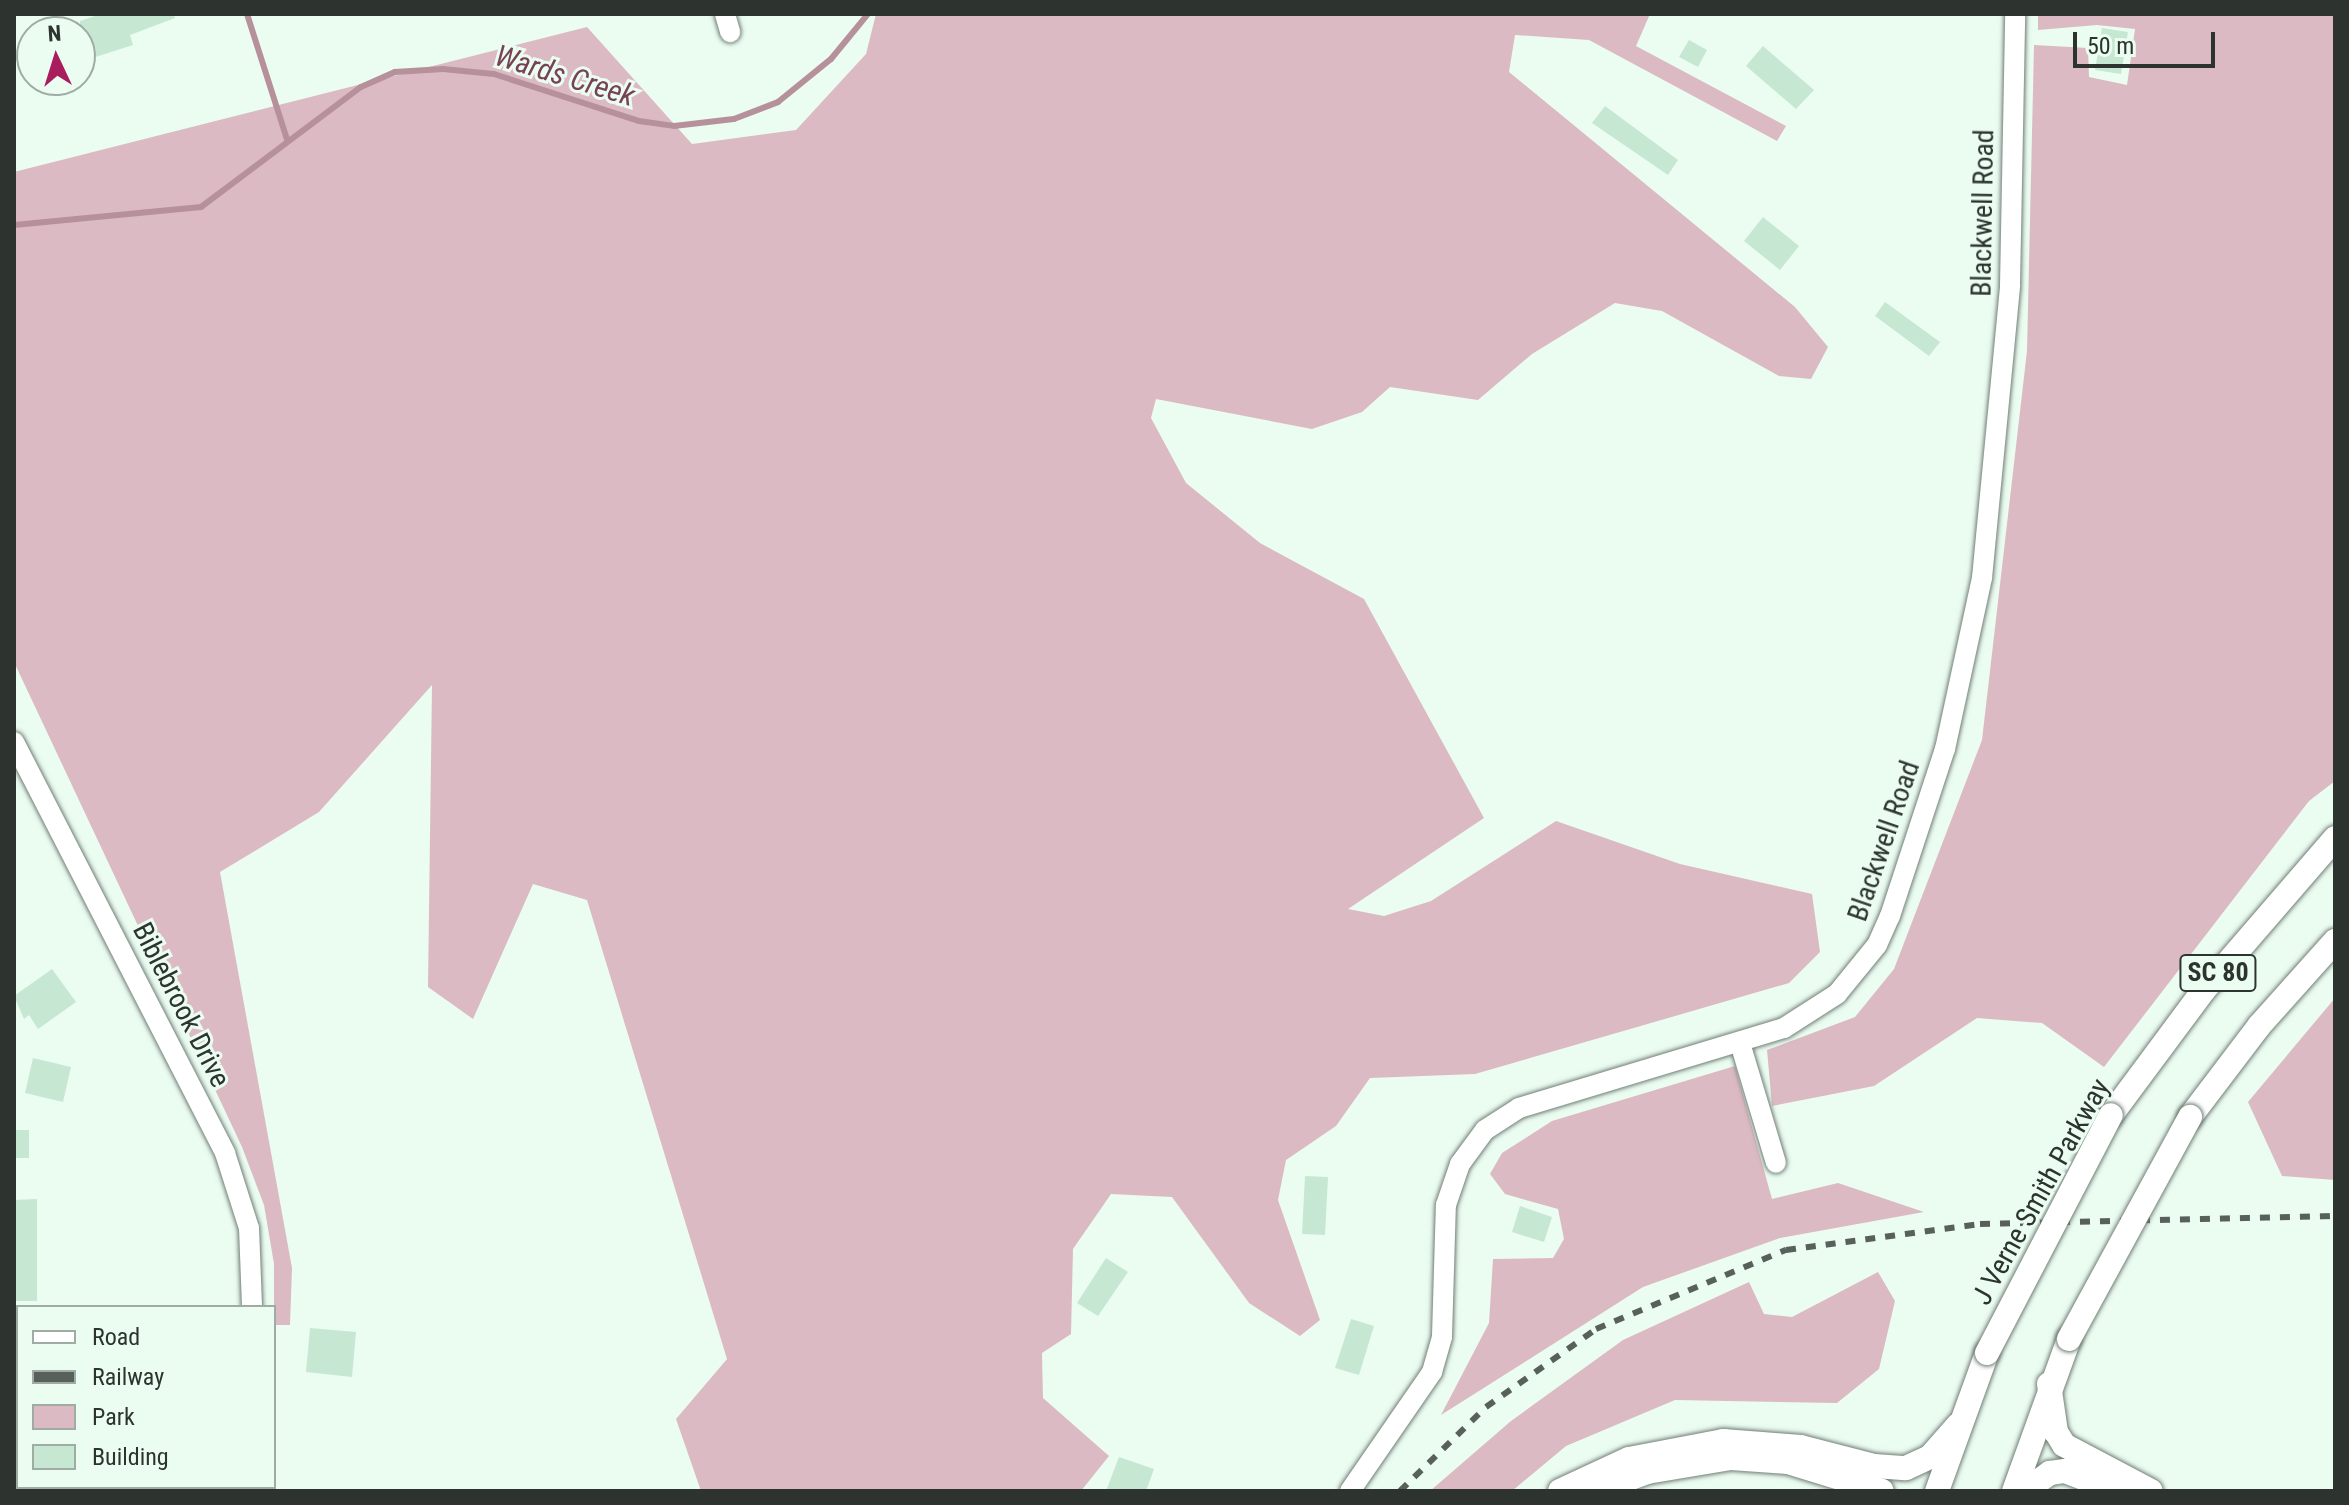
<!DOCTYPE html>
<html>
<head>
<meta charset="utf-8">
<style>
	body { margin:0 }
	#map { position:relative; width:2349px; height:1505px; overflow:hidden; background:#ebfcf1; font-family:"Roboto Condensed",sans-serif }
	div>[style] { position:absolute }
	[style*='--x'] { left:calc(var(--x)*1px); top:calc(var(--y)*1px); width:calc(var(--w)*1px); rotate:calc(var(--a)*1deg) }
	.green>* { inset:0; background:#dcbac4 }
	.stream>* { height:6px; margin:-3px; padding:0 3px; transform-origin:3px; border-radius:3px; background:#b6919c }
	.building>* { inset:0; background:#c6e8d2 }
	.roads { filter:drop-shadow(0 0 2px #707f76) drop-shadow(0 0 2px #707f76) }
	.minor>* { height:20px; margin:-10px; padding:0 10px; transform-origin:10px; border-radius:10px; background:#fff }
	.major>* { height:24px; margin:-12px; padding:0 12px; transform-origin:12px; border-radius:12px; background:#fff }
	.rail>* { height:6px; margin-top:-3px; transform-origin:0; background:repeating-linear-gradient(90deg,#57605b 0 10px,transparent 0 20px) }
	.bridges { filter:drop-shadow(0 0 2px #707f76) drop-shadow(0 0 2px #707f76) }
	.major-bridge>* { height:24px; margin:-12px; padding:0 12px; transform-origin:12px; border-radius:12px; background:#fff }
	span { translate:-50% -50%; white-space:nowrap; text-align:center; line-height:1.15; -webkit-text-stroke:6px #ebfcf1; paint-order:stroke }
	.shield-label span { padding:2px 6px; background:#ebfcf1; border:2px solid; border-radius:6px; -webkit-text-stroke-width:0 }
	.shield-label { font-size:26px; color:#2d3430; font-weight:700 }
	.street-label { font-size:28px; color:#2d3430 }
	.water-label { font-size:30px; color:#764254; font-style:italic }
	.frame { position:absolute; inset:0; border:16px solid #2d3430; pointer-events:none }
	.legend { position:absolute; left:16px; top:1305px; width:260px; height:184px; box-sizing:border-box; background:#ebfcf1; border:2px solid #9faca4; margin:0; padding:10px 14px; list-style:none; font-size:24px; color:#2d3430 }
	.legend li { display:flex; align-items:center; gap:16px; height:40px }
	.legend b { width:40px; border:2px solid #9faca4 }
	.north { position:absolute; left:16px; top:16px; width:80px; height:80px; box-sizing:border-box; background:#ebfcf1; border:2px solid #9faca4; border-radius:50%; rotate:356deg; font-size:22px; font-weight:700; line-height:32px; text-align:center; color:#2d3430 }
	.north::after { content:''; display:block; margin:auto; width:28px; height:36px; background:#a91d5f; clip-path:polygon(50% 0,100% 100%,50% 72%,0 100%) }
	.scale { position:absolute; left:2073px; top:32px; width:142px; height:36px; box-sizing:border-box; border:4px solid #2d3430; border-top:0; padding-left:10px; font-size:24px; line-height:28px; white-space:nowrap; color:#2d3430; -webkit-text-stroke:6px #ebfcf1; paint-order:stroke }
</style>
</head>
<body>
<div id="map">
	<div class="green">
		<div style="clip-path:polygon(876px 14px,1650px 14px,1636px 46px,1786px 126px,1777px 141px,1589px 40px,1515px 35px,1509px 72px,1795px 307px,1828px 347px,1811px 379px,1779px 376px,1662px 311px,1615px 303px,1532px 354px,1478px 400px,1390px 387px,1362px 412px,1312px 429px,1156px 399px,1151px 418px,1186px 483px,1260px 543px,1364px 599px,1484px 818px,1348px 909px,1384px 916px,1431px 901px,1556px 821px,1680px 864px,1812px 894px,1820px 952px,1789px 983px,1475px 1074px,1370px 1078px,1336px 1126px,1286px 1160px,1278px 1200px,1320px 1320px,1300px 1336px,1249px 1303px,1172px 1197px,1111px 1194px,1073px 1249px,1071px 1334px,1042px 1353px,1043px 1398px,1109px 1456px,1081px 1491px,701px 1491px,676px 1419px,727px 1359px,587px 900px,533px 884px,473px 1019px,428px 987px,432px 685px,319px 812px,220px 872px,292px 1268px,290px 1325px,274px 1325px,274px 1264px,264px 1205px,242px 1147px,14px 662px,14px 172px,587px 27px,692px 144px,796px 130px,866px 54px)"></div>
		<div style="clip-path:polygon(2038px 14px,2335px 14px,2335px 781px,2309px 801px,2104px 1067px,2042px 1023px,1977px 1018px,1874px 1086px,1772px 1106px,1767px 1050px,1855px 1017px,1894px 969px,1982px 740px,2027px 351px,2034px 45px,2088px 48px,2089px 77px,2127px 85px,2135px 29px,2097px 25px,2038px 30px)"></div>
		<div style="clip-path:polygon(2335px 998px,2335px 1180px,2282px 1176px,2248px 1102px)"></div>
		<div style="clip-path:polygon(1735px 1066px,1772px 1199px,1838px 1183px,1924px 1212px,1780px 1238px,1643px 1287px,1441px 1415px,1489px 1323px,1493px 1259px,1553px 1258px,1564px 1239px,1558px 1209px,1505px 1194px,1490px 1174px,1502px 1153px,1552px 1121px)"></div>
		<div style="clip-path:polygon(1878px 1272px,1895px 1301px,1879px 1369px,1837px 1403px,1675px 1400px,1566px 1446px,1512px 1491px,1430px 1491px,1511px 1421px,1623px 1340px,1749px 1282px,1764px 1314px,1792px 1317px)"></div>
	</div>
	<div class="stream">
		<div style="--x:247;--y:14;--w:131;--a:72.3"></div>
		<div style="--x:14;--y:225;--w:188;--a:-5.5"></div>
		<div style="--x:201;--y:207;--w:200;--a:-36.9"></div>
		<div style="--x:361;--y:87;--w:37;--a:-24"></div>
		<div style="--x:395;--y:72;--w:48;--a:-3.6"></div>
		<div style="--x:443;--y:69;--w:51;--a:5.6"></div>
		<div style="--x:494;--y:74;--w:152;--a:18"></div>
		<div style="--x:639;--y:121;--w:35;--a:8"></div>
		<div style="--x:674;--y:126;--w:60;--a:-6.7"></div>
		<div style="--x:734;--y:119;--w:47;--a:-21.1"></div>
		<div style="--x:778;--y:102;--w:68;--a:-39.1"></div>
		<div style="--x:831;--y:59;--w:58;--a:-50.6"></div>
	</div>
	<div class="building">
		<div style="clip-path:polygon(101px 14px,174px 14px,175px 18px,130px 35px,133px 45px,80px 62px,80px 21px)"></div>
		<div style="clip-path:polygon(2102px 28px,2128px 32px,2121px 74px,2095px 70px)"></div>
		<div style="clip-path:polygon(1689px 40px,1707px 50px,1698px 67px,1679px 57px)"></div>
		<div style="clip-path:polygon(1763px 46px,1814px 90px,1796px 109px,1746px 66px)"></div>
		<div style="clip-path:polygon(1605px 106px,1678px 160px,1668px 175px,1592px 123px)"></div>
		<div style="clip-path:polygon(1763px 217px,1799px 246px,1780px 270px,1744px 241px)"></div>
		<div style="clip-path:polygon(1885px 302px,1940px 342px,1929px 356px,1875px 316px)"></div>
		<div style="clip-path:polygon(52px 969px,76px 1002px,38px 1029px,29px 1015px,24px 1019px,14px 996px)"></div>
		<div style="clip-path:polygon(33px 1058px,71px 1067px,63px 1102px,25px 1093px)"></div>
		<div style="clip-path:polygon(14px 1130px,29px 1130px,29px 1158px,14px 1158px)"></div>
		<div style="clip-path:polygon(1305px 1176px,1328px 1177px,1325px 1235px,1302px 1234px)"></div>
		<div style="clip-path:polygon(37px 1199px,37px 1301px,14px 1301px,14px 1200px)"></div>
		<div style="clip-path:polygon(1520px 1206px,1552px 1217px,1544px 1242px,1512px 1232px)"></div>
		<div style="clip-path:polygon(1106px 1258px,1128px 1272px,1098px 1316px,1077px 1303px)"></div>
		<div style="clip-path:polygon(1351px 1319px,1374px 1326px,1359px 1375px,1335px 1368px)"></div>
		<div style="clip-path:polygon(310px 1328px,356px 1332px,352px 1377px,306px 1372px)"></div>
		<div style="clip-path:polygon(1119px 1457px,1154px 1469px,1146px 1491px,1106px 1491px)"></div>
	</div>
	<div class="roads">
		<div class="minor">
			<div style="--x:725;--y:14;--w:19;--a:74"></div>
			<div style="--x:14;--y:742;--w:462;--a:62.8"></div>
			<div style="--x:225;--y:1153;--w:79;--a:72.3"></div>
			<div style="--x:249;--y:1228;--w:79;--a:87.8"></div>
			<div style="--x:1740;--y:1043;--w:125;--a:73.3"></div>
			<div style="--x:14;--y:1428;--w:4;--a:0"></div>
			<div style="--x:232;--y:1491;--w:4;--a:-90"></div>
			<div style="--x:1350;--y:1491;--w:145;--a:-55.4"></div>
			<div style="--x:1432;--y:1372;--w:37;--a:-74"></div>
			<div style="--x:1442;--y:1336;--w:131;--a:-88.3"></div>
			<div style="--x:1446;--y:1205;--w:43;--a:-71.1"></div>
			<div style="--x:1460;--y:1164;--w:42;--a:-53.7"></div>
			<div style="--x:1485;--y:1130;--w:40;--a:-32.9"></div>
			<div style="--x:1519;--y:1108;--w:277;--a:-16.8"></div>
			<div style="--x:1784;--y:1028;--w:63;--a:-32.7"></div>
			<div style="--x:1837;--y:994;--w:63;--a:-50.8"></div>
			<div style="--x:1877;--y:945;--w:32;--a:-66"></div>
			<div style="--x:1890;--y:916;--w:176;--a:-71.8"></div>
			<div style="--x:1945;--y:749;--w:175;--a:-77.8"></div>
			<div style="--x:1982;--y:578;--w:294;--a:-84.5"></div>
			<div style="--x:2010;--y:285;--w:271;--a:-88.9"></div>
		</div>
		<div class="major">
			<div style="--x:2111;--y:1115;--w:156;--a:-53.4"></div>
			<div style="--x:2204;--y:990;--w:201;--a:-49.2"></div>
			<div style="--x:2190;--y:1117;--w:114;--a:-52.8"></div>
			<div style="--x:2259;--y:1026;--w:114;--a:-48.2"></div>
			<div style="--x:2049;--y:1384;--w:49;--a:81.7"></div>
			<div style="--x:2056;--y:1432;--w:15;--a:58"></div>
			<div style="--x:2064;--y:1445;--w:98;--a:27.9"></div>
			<div style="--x:1560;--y:1491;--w:76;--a:-24.9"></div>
			<div style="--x:1629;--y:1459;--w:96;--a:-10.8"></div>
			<div style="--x:1723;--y:1441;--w:78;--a:4.4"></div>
			<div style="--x:1801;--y:1447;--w:75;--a:14.6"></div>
			<div style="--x:1874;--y:1466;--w:32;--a:4"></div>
			<div style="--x:1906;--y:1468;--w:26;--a:-25"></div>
			<div style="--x:1930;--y:1457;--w:43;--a:-48.8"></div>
			<div style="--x:1596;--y:1491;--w:54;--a:-20.4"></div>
			<div style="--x:1647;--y:1472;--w:85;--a:-9.5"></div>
			<div style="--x:1731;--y:1458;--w:57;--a:4"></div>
			<div style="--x:1788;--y:1462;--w:98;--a:17.1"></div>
			<div style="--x:1937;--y:1491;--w:147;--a:-70.1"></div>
			<div style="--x:2014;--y:1491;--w:162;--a:-70.1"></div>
			<div style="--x:2025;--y:1491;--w:31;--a:-36"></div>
			<div style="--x:2050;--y:1473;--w:15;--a:-8"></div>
			<div style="--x:2065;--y:1471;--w:56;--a:21"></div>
		</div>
	</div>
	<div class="rail">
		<div style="--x:1400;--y:1491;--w:120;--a:-44.3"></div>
		<div style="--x:1486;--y:1407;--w:135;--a:-35.3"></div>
		<div style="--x:1596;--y:1329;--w:206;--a:-22.6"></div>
		<div style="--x:1786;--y:1250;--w:196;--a:-7.6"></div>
		<div style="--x:1980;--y:1224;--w:355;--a:-1.3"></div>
	</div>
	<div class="bridges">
		<div class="major-bridge">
			<div style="--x:2069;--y:1339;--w:253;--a:-61.4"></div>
			<div style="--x:1987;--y:1353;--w:268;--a:-62.5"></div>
		</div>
	</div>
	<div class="shield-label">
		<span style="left:2218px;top:973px">SC 80</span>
	</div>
	<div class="street-label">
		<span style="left:1983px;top:213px;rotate:-89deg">Blackwell Road</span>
		<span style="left:1884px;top:841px;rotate:-71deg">Blackwell Road</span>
		<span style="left:181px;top:1005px;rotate:63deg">Biblebrook Drive</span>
		<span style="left:2041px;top:1192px;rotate:-61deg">J Verne Smith Parkway</span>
	</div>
	<div class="water-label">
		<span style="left:565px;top:76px;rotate:17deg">Wards Creek</span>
	</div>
	<div class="frame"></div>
	<ul class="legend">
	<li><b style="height:10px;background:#fff"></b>Road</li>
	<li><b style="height:10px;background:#57605b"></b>Railway</li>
	<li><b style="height:22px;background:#dcbac4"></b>Park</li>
	<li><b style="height:22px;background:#c6e8d2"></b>Building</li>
	</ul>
	<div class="north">N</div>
	<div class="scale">50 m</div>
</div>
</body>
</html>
